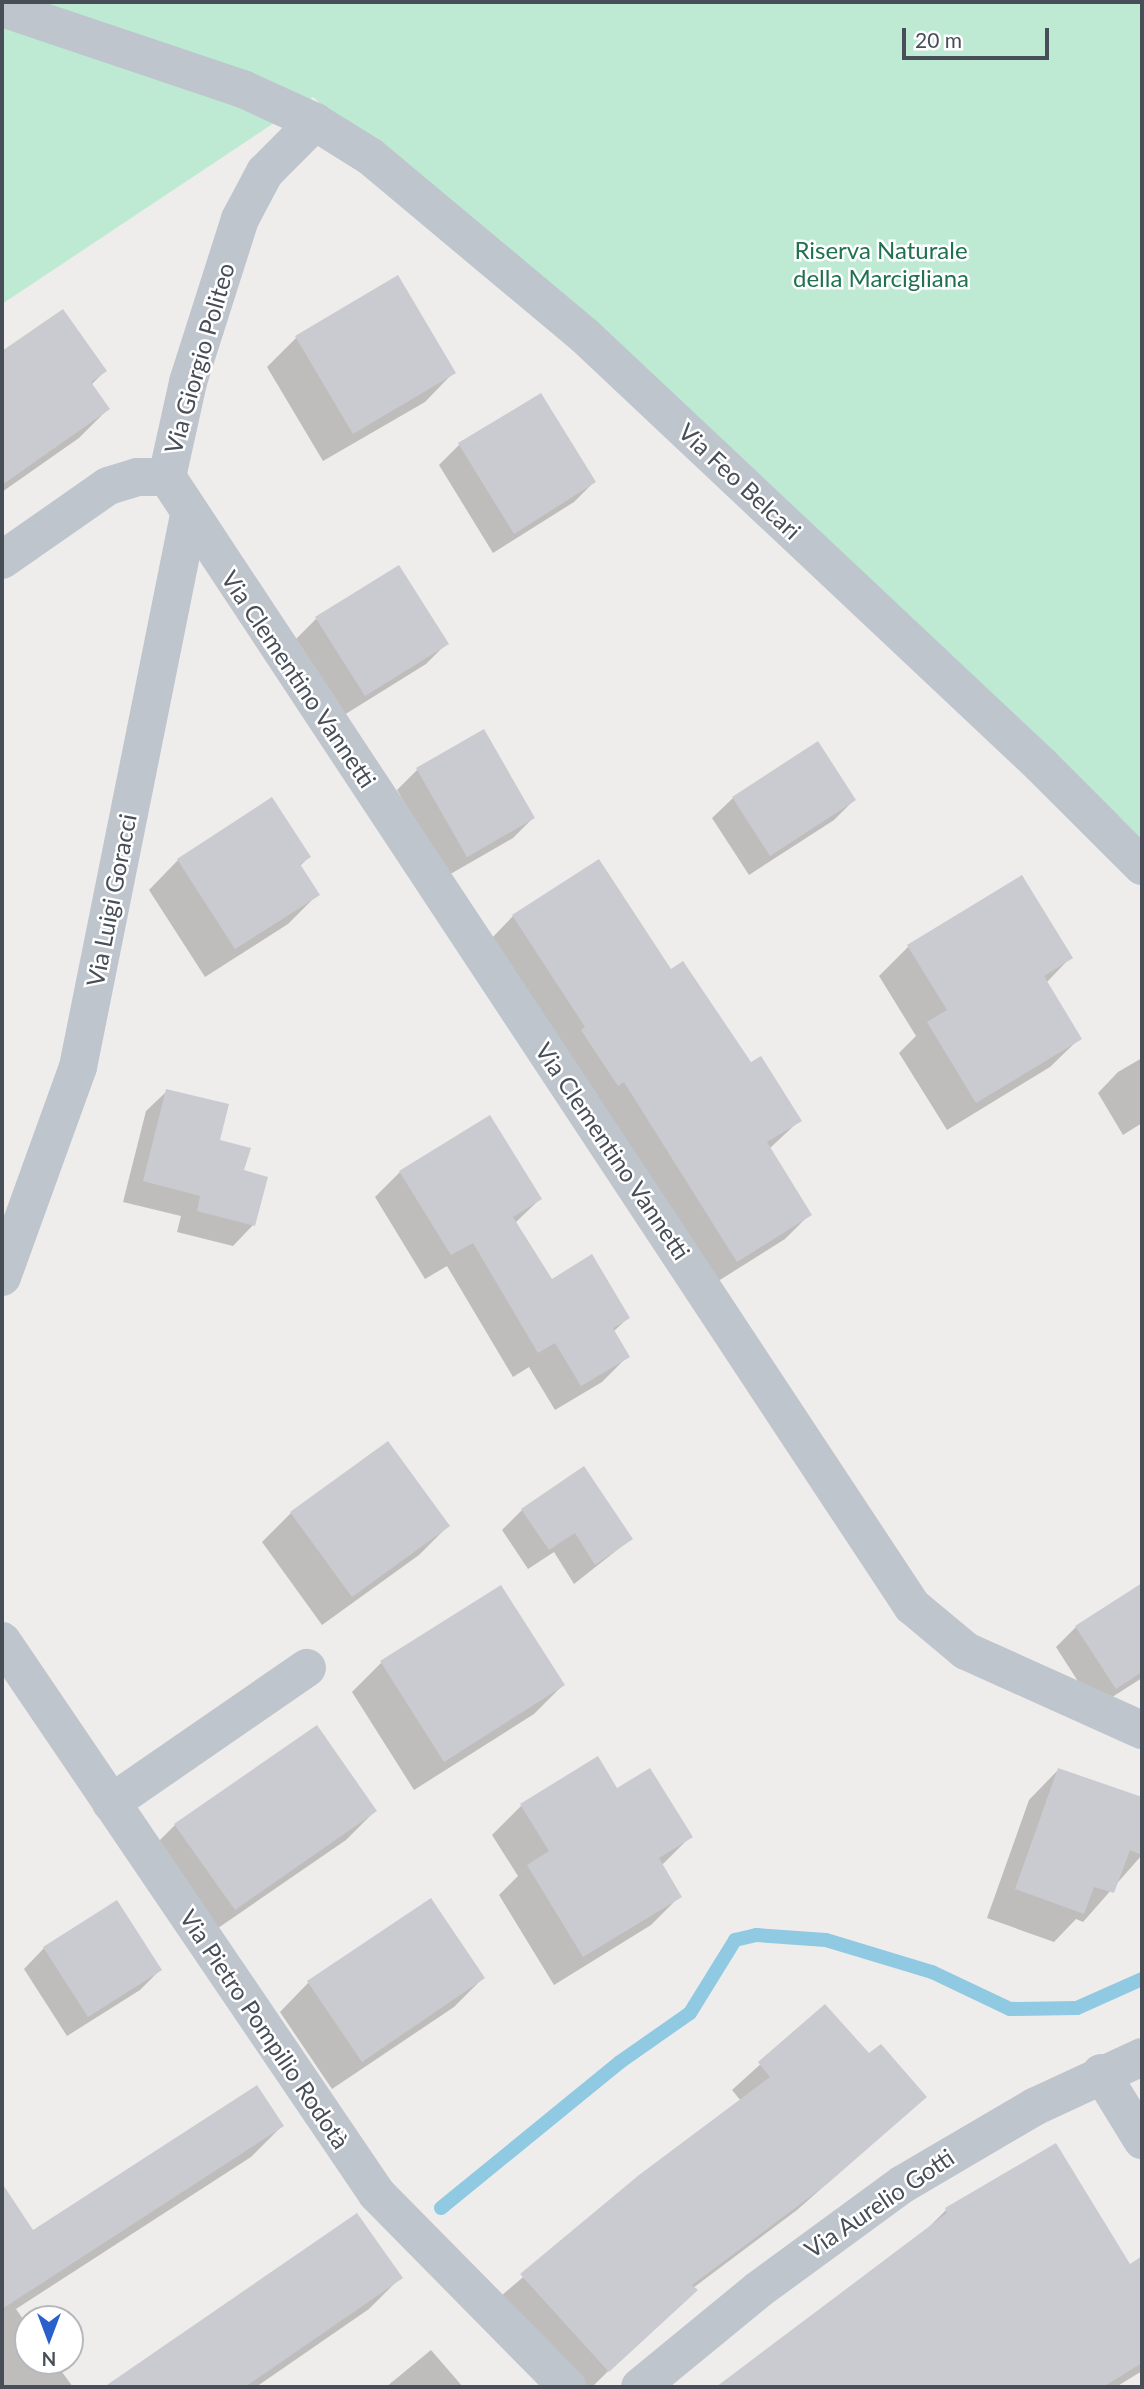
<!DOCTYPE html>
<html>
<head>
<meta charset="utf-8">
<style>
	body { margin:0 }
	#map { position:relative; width:1144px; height:2389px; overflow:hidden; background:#efedec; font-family:Lato,sans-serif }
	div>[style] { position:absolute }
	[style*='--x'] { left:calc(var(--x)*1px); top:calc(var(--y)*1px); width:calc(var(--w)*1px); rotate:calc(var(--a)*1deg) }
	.green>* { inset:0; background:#bee9d3 }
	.shadow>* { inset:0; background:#0003 }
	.stream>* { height:14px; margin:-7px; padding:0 7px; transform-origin:7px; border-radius:7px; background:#8fc9e2 }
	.building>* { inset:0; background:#cacbd1 }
	.street>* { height:38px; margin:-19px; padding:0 19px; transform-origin:19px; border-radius:19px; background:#bfc5cd }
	span { translate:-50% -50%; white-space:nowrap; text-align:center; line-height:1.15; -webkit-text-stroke:5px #fff; paint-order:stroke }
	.park-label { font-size:24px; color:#1f7150 }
	.street-label { font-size:24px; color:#474e58 }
	.frame { position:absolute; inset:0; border:4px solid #474e58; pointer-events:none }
	.north { position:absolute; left:14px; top:2305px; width:70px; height:70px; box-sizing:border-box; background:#fff; border:2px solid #b5b8bc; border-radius:50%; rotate:180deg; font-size:19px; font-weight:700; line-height:28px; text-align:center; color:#474e58 }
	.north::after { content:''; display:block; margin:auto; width:24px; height:32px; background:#2a60cb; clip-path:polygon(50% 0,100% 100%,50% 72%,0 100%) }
	.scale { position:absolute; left:902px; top:28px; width:147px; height:32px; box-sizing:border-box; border:4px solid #474e58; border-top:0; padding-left:9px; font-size:21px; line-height:24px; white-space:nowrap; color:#474e58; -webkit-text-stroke:5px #fff; paint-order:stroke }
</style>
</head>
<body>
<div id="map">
	<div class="green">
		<div style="clip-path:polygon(2px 2px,1142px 2px,1142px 858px,313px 97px,2px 304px)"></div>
	</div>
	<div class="shadow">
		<div style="clip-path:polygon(397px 278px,454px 372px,425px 402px,323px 461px,267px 367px,296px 338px)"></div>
		<div style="clip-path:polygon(63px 311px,105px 371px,91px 385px,108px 409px,79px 438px,2px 492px,2px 354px)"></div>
		<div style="clip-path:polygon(459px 445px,594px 482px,574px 502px,493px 553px,439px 465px)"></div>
		<div style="clip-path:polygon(316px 619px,446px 644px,426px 664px,344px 715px,296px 639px)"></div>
		<div style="clip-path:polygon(417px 770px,533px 818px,513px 838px,447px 876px,397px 790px)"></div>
		<div style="clip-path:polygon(733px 798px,854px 800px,834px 820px,749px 875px,712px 818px)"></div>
		<div style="clip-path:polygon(271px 799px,309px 857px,300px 866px,317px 895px,288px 924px,205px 977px,149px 890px,178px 860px)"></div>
		<div style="clip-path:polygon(513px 916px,670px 971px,800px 1120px,769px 1149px,810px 1214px,785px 1239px,712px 1285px,489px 941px)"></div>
		<div style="clip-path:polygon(908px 947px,1070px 958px,1046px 983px,1080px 1038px,1050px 1067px,947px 1130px,899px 1053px,916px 1036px,879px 976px)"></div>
		<div style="clip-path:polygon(1142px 1058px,1142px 1123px,1123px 1135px,1098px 1093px,1118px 1072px)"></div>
		<div style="clip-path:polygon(167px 1091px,242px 1171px,253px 1225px,233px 1246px,177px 1232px,181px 1216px,123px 1202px,146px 1111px)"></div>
		<div style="clip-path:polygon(400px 1172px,540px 1199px,515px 1223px,551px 1281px,628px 1318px,613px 1332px,628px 1356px,602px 1382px,555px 1410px,529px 1367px,513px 1377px,447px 1266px,425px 1279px,375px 1197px)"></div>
		<div style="clip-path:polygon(522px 1510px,631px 1539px,574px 1584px,554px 1552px,528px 1569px,502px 1530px)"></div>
		<div style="clip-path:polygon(291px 1513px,448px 1526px,419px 1555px,322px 1625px,262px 1542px)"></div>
		<div style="clip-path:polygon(1142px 1585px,1142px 1678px,1095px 1708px,1056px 1647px,1076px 1627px)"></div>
		<div style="clip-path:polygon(381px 1663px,563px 1685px,534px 1714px,414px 1790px,352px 1692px)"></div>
		<div style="clip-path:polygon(597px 1759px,616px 1790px,691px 1836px,662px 1865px,680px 1896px,651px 1925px,554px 1985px,499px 1895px,518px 1876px,492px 1835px,521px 1806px)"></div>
		<div style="clip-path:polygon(1058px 1770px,1142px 1799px,1142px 1855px,1083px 1922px,1076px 1919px,1054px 1942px,987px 1918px,1029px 1800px)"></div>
		<div style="clip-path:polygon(375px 1811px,346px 1840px,205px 1937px,146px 1854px,175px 1825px)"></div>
		<div style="clip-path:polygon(117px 1902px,160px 1970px,140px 1990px,67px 2036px,24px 1969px,44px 1948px)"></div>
		<div style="clip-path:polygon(483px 1978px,454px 2007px,332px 2089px,280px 2012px,309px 1982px)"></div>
		<div style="clip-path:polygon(825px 2006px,869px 2056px,925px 2097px,797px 2210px,693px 2288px,592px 2387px,572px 2387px,494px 2302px,640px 2177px,741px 2101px,732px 2090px)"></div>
		<div style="clip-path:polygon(282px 2126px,251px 2157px,16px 2309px,28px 2326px,28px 2361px,54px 2361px,73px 2387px,2px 2387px,2px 2186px,33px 2232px)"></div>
		<div style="clip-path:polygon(946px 2210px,1129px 2267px,1141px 2260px,1142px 2371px,1116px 2387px,719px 2387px,923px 2233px)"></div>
		<div style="clip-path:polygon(356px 2215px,400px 2278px,369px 2309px,256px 2387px,107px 2387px)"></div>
		<div style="clip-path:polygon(431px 2350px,463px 2387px,386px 2387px)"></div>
	</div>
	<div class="stream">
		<div style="--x:441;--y:2208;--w:231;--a:-39.2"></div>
		<div style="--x:620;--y:2062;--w:85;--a:-35"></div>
		<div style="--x:690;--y:2013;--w:86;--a:-58.3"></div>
		<div style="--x:735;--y:1940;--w:22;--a:-13"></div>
		<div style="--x:756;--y:1935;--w:70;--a:4.1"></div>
		<div style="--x:826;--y:1940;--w:111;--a:16.8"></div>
		<div style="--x:932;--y:1972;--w:86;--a:25.4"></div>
		<div style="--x:1010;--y:2009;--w:67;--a:-0.9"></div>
		<div style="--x:1077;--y:2008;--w:71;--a:-24"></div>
	</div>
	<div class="building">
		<div style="clip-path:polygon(398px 275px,456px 373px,353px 434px,295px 336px)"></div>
		<div style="clip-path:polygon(63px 309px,107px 371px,91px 382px,110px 409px,2px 485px,2px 351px)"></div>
		<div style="clip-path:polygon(541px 393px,596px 482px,514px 534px,458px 443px)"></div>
		<div style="clip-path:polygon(399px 565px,449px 644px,365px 696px,315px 617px)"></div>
		<div style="clip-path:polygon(484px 729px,535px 818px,467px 857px,416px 768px)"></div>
		<div style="clip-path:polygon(818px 741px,856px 800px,770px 856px,732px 797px)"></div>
		<div style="clip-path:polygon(272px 797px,311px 857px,300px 864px,320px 895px,235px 949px,177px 859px)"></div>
		<div style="clip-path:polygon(599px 859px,671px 969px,683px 961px,751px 1062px,761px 1056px,802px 1121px,767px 1142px,812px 1215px,737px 1262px,624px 1082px,618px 1086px,581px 1030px,585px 1027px,512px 915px)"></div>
		<div style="clip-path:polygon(1022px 875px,1073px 958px,1044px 976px,1082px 1039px,976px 1103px,927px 1022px,947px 1010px,907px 945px)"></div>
		<div style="clip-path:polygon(166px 1089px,229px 1104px,220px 1140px,251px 1148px,244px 1170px,268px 1177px,255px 1226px,197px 1211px,200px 1196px,143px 1181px)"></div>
		<div style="clip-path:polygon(490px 1115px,542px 1199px,513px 1217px,552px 1279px,592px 1254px,630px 1318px,613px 1328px,630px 1357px,581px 1386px,555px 1343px,538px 1353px,473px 1243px,451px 1255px,399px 1171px)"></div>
		<div style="clip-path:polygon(388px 1441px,450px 1526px,352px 1597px,290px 1512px)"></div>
		<div style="clip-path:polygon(584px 1466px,633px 1539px,595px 1565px,575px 1533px,549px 1550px,521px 1509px)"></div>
		<div style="clip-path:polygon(1142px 1583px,1142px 1672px,1116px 1689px,1075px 1626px)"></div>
		<div style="clip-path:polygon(501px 1585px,565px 1685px,444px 1762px,380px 1661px)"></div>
		<div style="clip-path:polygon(317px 1725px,377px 1811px,235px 1910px,174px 1824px)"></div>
		<div style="clip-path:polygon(598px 1756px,617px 1788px,650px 1768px,693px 1837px,659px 1858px,682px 1897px,583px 1957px,527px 1865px,549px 1851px,520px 1804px)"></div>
		<div style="clip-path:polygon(1058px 1768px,1142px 1797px,1142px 1855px,1130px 1850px,1114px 1893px,1094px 1887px,1084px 1914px,1015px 1889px)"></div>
		<div style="clip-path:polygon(431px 1898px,485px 1978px,362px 2062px,307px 1981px)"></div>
		<div style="clip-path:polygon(117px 1900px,162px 1970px,88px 2017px,43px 1947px)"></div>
		<div style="clip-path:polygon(825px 2004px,869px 2053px,881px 2044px,927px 2097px,827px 2184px,692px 2285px,698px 2290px,609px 2372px,520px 2274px,639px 2175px,770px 2077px,758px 2062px)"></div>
		<div style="clip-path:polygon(257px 2085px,284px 2126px,2px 2309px,2px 2183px,33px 2230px)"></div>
		<div style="clip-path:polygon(1056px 2143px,1130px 2264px,1142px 2256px,1142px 2363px,1103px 2387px,716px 2387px,947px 2213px,945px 2208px)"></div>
		<div style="clip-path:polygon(357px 2213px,403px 2278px,245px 2387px,104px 2387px)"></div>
	</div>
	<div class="street">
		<div style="--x:2;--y:8;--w:254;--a:18.6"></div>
		<div style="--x:243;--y:89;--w:79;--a:24.6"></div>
		<div style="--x:315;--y:122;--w:66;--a:32"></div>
		<div style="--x:371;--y:157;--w:279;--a:39.9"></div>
		<div style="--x:585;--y:336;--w:626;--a:43.25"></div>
		<div style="--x:1041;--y:765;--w:143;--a:45"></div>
		<div style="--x:167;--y:477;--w:1353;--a:56.58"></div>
		<div style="--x:912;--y:1606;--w:70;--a:39.8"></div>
		<div style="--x:966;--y:1651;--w:193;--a:24.2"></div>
		<div style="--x:167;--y:477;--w:97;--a:-77.5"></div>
		<div style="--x:188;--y:382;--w:171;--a:-72.3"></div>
		<div style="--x:240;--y:219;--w:53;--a:-62"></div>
		<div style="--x:265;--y:172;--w:71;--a:-45"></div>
		<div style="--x:2;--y:560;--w:129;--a:-34.9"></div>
		<div style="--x:108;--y:486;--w:30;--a:-17"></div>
		<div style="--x:137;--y:477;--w:30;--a:0"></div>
		<div style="--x:2;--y:1277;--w:223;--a:-70.1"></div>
		<div style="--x:78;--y:1067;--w:563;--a:-78.63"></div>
		<div style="--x:2;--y:1641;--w:668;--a:55.86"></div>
		<div style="--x:377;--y:2194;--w:271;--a:45.4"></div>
		<div style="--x:111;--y:1803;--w:238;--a:-34.6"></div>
		<div style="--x:1101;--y:2073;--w:79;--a:58.5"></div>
		<div style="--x:640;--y:2387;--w:153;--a:-39.4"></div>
		<div style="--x:758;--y:2290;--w:180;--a:-36.2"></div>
		<div style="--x:903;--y:2184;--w:152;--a:-30.4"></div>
		<div style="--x:1034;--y:2107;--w:119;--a:-24.8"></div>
	</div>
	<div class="park-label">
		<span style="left:881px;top:264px">Riserva Naturale<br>della Marcigliana</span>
	</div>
	<div class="street-label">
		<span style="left:199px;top:358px;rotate:-74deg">Via Giorgio Politeo</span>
		<span style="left:740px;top:481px;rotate:43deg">Via Feo Belcari</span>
		<span style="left:299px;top:679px;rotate:56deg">Via Clementino Vannetti</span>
		<span style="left:111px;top:900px;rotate:-79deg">Via Luigi Goracci</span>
		<span style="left:613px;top:1151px;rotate:56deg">Via Clementino Vannetti</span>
		<span style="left:265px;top:2029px;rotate:56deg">Via Pietro Pompilio Rodotà</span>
		<span style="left:879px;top:2203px;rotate:-34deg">Via Aurelio Gotti</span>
	</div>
	<div class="frame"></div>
	<div class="north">N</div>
	<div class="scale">20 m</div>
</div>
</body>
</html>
